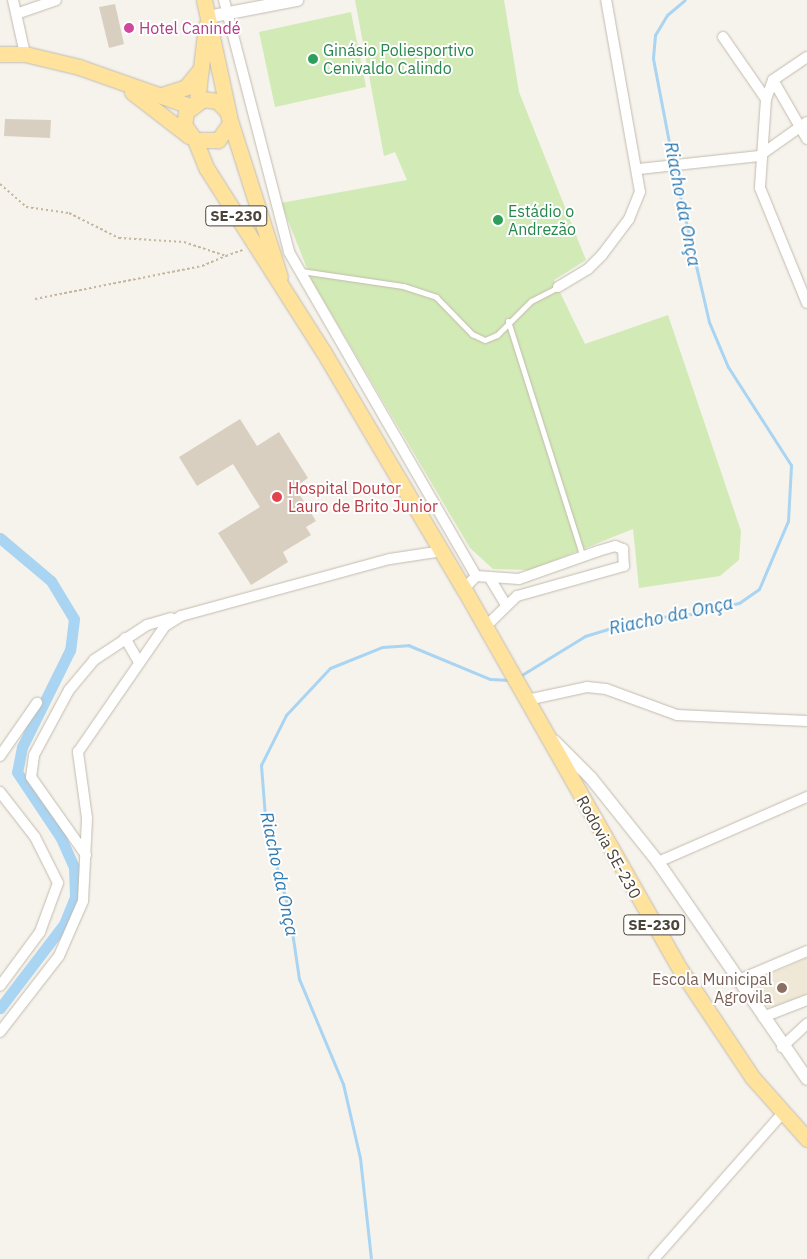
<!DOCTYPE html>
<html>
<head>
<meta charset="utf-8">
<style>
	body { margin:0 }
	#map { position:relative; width:807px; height:1259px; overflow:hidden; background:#f6f3ec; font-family:"IBM Plex Sans",sans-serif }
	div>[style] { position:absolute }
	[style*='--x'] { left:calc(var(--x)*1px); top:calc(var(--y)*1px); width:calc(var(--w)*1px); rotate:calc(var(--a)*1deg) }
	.education>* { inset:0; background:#efe8d6 }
	.green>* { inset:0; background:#d2eab5 }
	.stream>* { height:3px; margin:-1.5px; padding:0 1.5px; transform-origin:1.5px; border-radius:1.5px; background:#a9d4f2 }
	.canal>* { height:11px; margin:-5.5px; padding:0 5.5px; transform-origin:5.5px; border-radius:5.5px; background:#a9d4f2 }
	.building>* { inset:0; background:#d8cfc1 }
	.path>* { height:2px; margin-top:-1px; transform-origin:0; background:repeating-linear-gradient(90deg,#c4b79f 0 2.5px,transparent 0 5px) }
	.roads { filter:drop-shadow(0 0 1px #c2bbae) drop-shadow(0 0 1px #c2bbae) }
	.service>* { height:5px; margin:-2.5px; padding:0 2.5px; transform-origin:2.5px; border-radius:2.5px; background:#fff }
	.minor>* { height:10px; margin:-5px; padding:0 5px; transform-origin:5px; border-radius:5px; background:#fff }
	.tertiary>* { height:12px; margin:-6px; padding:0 6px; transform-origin:6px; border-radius:6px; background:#fff }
	.primary>* { height:15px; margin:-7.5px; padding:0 7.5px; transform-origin:7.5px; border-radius:7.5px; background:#ffe39c }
	.dots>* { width:14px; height:14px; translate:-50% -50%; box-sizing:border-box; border:2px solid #fff; border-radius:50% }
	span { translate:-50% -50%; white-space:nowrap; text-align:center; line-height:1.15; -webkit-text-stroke:4px #fff; paint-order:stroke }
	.shield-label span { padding:1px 4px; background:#fff; border:1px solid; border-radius:4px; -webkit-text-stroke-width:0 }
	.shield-label { font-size:15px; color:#4b4439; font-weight:700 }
	.hotel-label { font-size:16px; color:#b23c85 }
	.left { translate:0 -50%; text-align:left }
	.leisure-label { font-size:16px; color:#27864d }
	.health-label { font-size:16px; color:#be3a42 }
	.street-label { font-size:16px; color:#4b4439 }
	.education-label { font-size:16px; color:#785e54 }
	.right { translate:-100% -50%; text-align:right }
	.water-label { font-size:18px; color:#2e7ab2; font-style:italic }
</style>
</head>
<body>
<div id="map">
	<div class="education">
		<div style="clip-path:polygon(807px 958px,807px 994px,769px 1009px,753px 981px)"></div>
	</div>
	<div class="green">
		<div style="clip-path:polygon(355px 0,504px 0,519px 92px,586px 260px,554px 280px,585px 344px,668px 315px,741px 531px,739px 560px,720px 576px,639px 588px,633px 529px,531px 570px,493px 569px,470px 548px,312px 281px,281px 203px,407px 180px,395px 152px,384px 156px)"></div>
		<div style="clip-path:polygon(351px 12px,366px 87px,275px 107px,259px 32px)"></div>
	</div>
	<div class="stream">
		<div style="--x:520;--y:676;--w:76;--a:-31.6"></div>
		<div style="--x:585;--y:636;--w:59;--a:-16.9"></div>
		<div style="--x:641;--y:619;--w:51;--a:-5.6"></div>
		<div style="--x:692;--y:614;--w:48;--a:-13.2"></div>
		<div style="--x:739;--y:603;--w:24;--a:-35"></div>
		<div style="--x:759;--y:589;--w:74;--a:-66.9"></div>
		<div style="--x:788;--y:521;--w:56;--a:-86.9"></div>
		<div style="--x:791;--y:465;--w:117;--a:-122.7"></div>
		<div style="--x:728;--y:367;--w:49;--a:-112.9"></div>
		<div style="--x:709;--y:322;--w:147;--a:-103"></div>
		<div style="--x:676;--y:179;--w:123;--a:-100.8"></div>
		<div style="--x:653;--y:58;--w:23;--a:-85"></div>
		<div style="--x:655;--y:35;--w:23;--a:-59"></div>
		<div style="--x:667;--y:15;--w:23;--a:-40"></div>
		<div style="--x:371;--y:1259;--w:102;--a:-96.2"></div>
		<div style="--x:360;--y:1158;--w:76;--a:-102.9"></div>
		<div style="--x:343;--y:1084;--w:114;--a:-112.7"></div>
		<div style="--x:299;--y:979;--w:69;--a:-98.4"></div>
		<div style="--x:289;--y:911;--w:85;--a:-105.7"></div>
		<div style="--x:266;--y:829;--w:64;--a:-94.5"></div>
		<div style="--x:261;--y:765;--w:56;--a:-63.4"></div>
		<div style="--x:286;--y:715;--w:64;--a:-46.9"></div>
		<div style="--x:330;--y:668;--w:56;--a:-22"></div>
		<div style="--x:382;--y:647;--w:26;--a:-4"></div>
		<div style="--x:408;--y:645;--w:89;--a:22.5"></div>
		<div style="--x:490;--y:679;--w:22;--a:3"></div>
	</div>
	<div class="canal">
		<div style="--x:0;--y:538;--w:67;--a:40.1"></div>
		<div style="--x:51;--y:581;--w:44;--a:58.8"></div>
		<div style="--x:74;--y:619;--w:31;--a:97"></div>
		<div style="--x:70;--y:650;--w:108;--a:116.3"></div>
		<div style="--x:22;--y:747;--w:25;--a:101"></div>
		<div style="--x:17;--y:772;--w:79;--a:56.3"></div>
		<div style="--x:61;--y:838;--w:32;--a:66"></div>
		<div style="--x:74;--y:867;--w:30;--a:88"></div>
		<div style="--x:75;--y:897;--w:29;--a:112"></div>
		<div style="--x:64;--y:924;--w:106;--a:127.3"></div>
	</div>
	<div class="building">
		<div style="clip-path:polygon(115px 4px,124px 44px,109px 48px,99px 7px)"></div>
		<div style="clip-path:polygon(5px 119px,51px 120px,50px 138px,4px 136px)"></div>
		<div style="clip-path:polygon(240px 419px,257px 446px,279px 432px,308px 478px,295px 487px,316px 521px,306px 527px,311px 535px,283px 552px,288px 562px,251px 585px,218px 533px,260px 507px,233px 464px,197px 486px,179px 457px)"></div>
	</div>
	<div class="path">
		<div style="--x:0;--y:184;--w:35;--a:41"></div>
		<div style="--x:26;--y:207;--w:43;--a:7.9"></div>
		<div style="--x:69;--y:213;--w:56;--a:26.6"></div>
		<div style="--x:119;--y:238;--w:65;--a:3.5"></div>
		<div style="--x:184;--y:242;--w:44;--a:18.4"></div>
		<div style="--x:226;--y:256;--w:20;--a:-20"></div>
		<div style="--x:35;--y:299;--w:170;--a:-11.2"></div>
		<div style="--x:202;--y:266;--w:26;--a:-23"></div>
	</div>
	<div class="roads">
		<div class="service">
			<div style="--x:301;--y:271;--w:103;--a:8.4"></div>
			<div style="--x:403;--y:286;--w:35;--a:18"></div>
			<div style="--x:436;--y:297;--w:52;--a:45.8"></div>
			<div style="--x:472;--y:334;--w:14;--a:25"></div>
			<div style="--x:485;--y:340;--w:13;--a:-23"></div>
			<div style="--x:497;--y:335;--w:48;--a:-45"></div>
			<div style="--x:531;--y:301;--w:30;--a:-27"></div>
			<div style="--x:508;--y:321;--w:248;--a:72.4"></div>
		</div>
		<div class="minor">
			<div style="--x:13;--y:0;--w:55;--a:77.5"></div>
			<div style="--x:224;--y:0;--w:260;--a:75.5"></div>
			<div style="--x:289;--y:252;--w:374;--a:60"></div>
			<div style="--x:19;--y:13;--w:39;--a:-19"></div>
			<div style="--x:723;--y:37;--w:75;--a:55.3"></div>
			<div style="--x:773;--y:80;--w:20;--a:110"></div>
			<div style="--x:766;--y:99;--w:89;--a:93.9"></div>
			<div style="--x:760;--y:188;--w:124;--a:67.8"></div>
			<div style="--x:773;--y:80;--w:68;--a:60"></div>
			<div style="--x:773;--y:80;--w:41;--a:-34.1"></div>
			<div style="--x:639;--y:169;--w:121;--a:-6.2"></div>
			<div style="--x:759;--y:156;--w:59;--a:-35.3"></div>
			<div style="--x:558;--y:287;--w:35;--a:-31"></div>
			<div style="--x:588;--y:269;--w:20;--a:-45"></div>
			<div style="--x:602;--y:255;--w:45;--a:-53.1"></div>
			<div style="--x:629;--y:219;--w:29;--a:-68"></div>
			<div style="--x:640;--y:192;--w:195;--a:-100"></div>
			<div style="--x:491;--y:580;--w:29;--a:59"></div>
			<div style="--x:464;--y:589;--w:18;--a:-47"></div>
			<div style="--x:476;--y:576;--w:43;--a:4"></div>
			<div style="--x:519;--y:579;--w:84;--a:-19.5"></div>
			<div style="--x:598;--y:551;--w:18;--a:-16"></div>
			<div style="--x:615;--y:546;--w:9;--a:21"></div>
			<div style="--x:623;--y:549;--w:17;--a:87"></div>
			<div style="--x:624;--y:566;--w:111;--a:164.3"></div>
			<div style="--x:517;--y:596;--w:45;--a:135.9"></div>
			<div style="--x:125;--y:638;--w:28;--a:60"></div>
			<div style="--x:527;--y:700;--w:61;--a:-12.2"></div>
			<div style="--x:587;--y:687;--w:19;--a:6"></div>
			<div style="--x:606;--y:689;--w:76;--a:20.1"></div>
			<div style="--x:677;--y:715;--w:130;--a:2.6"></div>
			<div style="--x:0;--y:756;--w:65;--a:-55.1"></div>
			<div style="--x:0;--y:792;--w:57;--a:52.1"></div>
			<div style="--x:35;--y:837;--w:51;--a:63.4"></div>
			<div style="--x:58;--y:883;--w:52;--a:110.2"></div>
			<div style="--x:40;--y:932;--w:67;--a:126.5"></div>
			<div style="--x:86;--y:855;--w:95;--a:-125.2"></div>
			<div style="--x:31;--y:777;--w:22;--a:-82"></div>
			<div style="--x:34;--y:755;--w:74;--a:-61.7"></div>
			<div style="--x:69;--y:690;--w:39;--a:-50"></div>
			<div style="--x:94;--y:660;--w:64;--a:-33.4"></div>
			<div style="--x:147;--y:625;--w:25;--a:-16"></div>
			<div style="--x:658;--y:862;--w:163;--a:-23.6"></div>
			<div style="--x:736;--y:981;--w:77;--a:-22.9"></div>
			<div style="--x:763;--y:1017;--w:47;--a:-21.1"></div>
			<div style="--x:0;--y:1032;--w:96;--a:-52.2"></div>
			<div style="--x:59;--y:956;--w:60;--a:-66.4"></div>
			<div style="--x:83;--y:901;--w:83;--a:-87.2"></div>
			<div style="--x:87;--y:818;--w:67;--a:-97.8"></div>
			<div style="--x:78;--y:752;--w:153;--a:-55.4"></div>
			<div style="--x:165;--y:626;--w:19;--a:-32"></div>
			<div style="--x:181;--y:616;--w:217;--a:-15.3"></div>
			<div style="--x:390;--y:559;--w:53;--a:-8.7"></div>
			<div style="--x:782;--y:1047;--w:34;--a:-43"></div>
			<div style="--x:654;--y:1259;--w:193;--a:-48.6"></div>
		</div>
		<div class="tertiary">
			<div style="--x:208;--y:17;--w:91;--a:-10.8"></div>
			<div style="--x:554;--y:741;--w:52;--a:45"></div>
			<div style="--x:591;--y:778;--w:107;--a:51.4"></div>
			<div style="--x:658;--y:862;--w:263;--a:55.5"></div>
		</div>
		<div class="primary">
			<div style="--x:204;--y:0;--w:119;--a:77.8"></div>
			<div style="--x:0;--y:54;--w:25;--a:0"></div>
			<div style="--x:25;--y:54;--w:56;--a:13.5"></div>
			<div style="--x:79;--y:67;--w:118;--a:19.4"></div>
			<div style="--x:132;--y:92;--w:72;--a:37.7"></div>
			<div style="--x:162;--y:95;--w:25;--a:-18"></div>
			<div style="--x:186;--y:87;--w:21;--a:-51"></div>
			<div style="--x:197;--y:101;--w:76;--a:-83.2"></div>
			<div style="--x:229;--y:125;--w:19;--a:126"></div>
			<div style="--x:218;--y:140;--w:23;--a:180"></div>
			<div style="--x:195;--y:140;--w:19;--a:-126"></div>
			<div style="--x:184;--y:125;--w:13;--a:-81"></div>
			<div style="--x:186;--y:112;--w:21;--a:-37"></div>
			<div style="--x:203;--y:99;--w:14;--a:8"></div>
			<div style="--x:217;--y:101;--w:14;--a:45"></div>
			<div style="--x:227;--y:111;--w:174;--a:72.3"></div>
			<div style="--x:195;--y:140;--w:31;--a:68"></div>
			<div style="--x:207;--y:169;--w:216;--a:57.5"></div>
			<div style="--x:323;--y:351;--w:277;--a:59.4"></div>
			<div style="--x:464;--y:589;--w:437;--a:60.4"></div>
			<div style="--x:680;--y:969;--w:130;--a:56.3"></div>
			<div style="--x:752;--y:1077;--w:83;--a:48.4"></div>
		</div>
	</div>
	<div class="dots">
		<div style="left:129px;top:28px;background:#d1479c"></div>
		<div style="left:313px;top:59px;background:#2e9e5b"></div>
		<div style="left:498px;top:220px;background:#2e9e5b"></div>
		<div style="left:277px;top:497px;background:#e0444e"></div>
		<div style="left:782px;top:988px;background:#8d6e63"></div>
	</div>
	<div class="shield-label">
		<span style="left:236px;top:216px">SE-230</span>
		<span style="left:654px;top:925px">SE-230</span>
	</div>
	<div class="hotel-label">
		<span class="left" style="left:139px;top:28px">Hotel Canindé</span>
	</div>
	<div class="leisure-label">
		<span class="left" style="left:323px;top:59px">Ginásio Poliesportivo<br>Cenivaldo Calindo</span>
		<span class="left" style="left:508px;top:220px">Estádio o<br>Andrezão</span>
	</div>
	<div class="health-label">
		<span class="left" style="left:288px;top:497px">Hospital Doutor<br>Lauro de Brito Junior</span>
	</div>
	<div class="street-label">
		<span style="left:609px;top:847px;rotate:61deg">Rodovia SE-230</span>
	</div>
	<div class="education-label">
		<span class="right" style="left:772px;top:988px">Escola Municipal<br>Agrovila</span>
	</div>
	<div class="water-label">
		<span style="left:682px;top:204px;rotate:79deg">Riacho da Onça</span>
		<span style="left:671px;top:616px;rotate:-12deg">Riacho da Onça</span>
		<span style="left:279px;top:874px;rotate:78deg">Riacho da Onça</span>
	</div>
</div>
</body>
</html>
